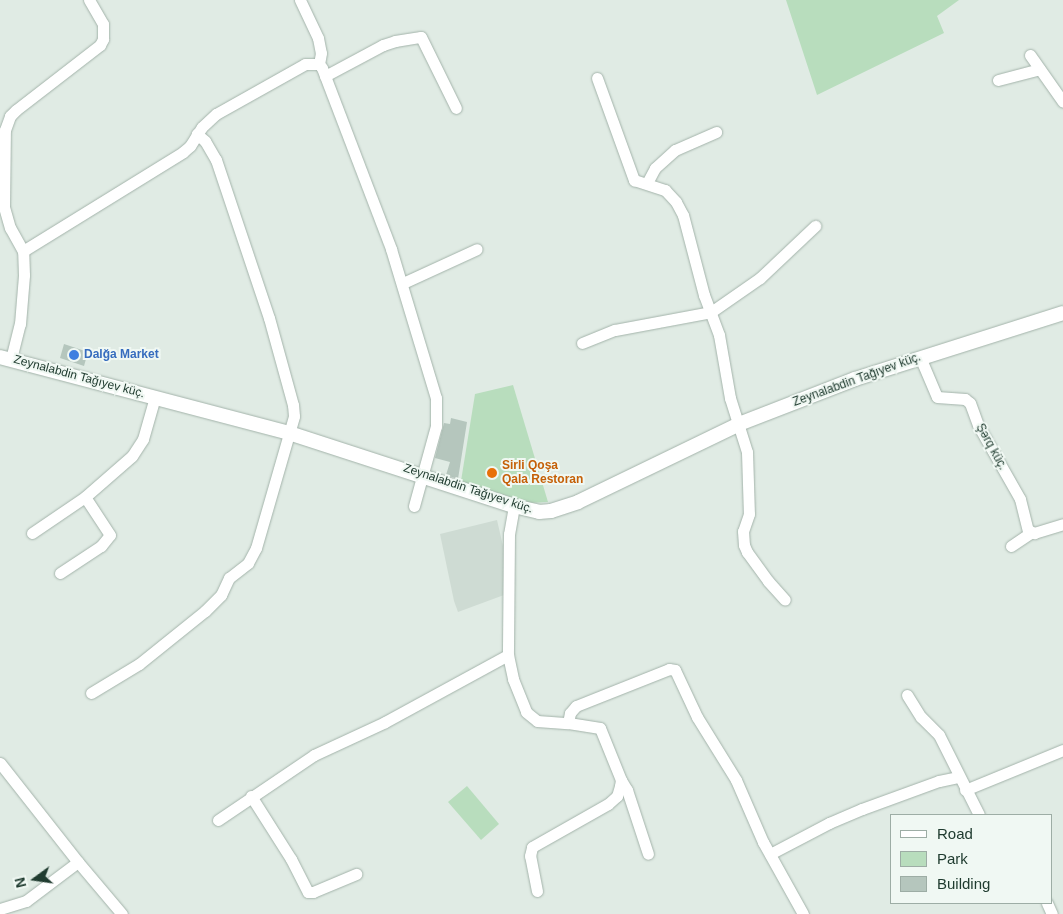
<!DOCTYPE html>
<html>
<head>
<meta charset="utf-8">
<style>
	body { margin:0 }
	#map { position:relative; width:1063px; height:914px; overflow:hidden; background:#e0ebe4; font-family:Arial,sans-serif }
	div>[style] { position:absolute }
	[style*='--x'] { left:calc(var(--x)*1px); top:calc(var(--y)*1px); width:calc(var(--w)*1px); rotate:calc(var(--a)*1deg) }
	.built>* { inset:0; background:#cedbd3 }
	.green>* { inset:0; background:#b8ddbd }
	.building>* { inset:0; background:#b5c6bd }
	.roads { filter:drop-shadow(0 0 1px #a3b3aa) drop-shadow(0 0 1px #a3b3aa) }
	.minor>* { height:11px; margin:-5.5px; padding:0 5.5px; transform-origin:5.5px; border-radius:5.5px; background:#fff }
	.tertiary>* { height:14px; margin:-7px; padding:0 7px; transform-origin:7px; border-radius:7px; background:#fff }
	.dots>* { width:14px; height:14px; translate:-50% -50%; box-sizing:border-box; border:2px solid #f0f8f3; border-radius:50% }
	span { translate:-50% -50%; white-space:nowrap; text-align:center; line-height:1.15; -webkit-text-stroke:4px #f0f8f3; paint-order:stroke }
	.shop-label { font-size:12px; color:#366cbe; font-weight:700 }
	.left { translate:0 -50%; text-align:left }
	.street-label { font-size:12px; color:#203c30 }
	.food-label { font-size:12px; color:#c56008; font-weight:700 }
	.legend { position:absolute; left:890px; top:814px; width:162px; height:90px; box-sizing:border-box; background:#f0f8f3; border:1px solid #9dada5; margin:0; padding:6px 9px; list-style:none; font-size:15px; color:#203c30 }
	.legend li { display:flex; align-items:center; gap:10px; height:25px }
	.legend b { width:25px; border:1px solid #9dada5 }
	.north { position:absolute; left:10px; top:854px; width:50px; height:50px; -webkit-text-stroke:4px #f0f8f3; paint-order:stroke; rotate:256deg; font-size:14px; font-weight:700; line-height:20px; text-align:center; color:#203c30 }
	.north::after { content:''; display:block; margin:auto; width:18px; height:22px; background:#203c30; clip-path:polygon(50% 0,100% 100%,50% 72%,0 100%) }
</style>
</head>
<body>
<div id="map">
	<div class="built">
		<div style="clip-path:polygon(497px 520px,503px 546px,504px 595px,458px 612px,454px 601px,440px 534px)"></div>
	</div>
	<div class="green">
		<div style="clip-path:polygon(786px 0,959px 0,937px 16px,944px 33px,817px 95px)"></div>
		<div style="clip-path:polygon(513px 385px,548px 502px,529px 503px,461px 481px,475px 394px)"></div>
		<div style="clip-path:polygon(467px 786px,499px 824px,481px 840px,448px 802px)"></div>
	</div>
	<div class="building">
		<div style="clip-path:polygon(64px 344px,88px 352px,84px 366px,60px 358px)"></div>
		<div style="clip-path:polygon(451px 418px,467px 422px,458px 479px,446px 475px,450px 462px,435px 458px,444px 423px,450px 424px)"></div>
	</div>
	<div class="roads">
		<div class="minor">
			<div style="--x:300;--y:0;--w:42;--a:64.7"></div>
			<div style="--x:318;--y:38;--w:15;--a:79"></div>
			<div style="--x:321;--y:53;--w:11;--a:100"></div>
			<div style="--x:1030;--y:55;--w:57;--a:54.9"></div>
			<div style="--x:325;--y:76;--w:66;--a:-28.1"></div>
			<div style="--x:383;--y:45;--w:13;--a:-18"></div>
			<div style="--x:395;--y:41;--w:26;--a:-9"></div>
			<div style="--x:421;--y:37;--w:79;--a:63.8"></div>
			<div style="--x:597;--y:78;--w:109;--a:70.1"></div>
			<div style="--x:634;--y:180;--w:33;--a:18"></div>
			<div style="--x:665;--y:190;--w:16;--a:47"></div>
			<div style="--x:676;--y:202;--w:15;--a:62"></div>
			<div style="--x:683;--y:215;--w:83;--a:75.3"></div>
			<div style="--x:704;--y:295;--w:43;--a:69.4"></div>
			<div style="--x:719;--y:335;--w:64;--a:80.1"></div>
			<div style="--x:730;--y:398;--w:57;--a:72.5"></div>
			<div style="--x:747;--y:452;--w:62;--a:88.2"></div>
			<div style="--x:749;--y:514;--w:18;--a:109"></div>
			<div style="--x:743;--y:531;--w:14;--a:86"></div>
			<div style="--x:744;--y:545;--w:8;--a:67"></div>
			<div style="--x:747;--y:552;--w:36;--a:54"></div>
			<div style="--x:768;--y:581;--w:25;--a:48"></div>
			<div style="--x:998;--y:80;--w:43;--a:-14.7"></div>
			<div style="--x:647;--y:183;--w:17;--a:-62"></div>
			<div style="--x:655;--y:168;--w:27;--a:-42"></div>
			<div style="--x:675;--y:150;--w:45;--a:-23.7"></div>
			<div style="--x:23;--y:251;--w:188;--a:-31.7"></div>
			<div style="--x:183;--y:152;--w:9;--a:-41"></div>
			<div style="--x:190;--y:146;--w:22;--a:-58"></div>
			<div style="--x:202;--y:127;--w:19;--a:-43"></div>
			<div style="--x:216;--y:114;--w:102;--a:-29.3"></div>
			<div style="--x:305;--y:64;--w:14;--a:0"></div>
			<div style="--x:319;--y:64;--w:5;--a:53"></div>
			<div style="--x:322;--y:68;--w:194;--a:69.1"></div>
			<div style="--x:391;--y:249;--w:156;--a:73.2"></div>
			<div style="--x:436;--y:398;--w:28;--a:90"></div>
			<div style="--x:436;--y:426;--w:83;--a:105.4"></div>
			<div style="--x:403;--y:283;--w:81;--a:-24.7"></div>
			<div style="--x:582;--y:343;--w:35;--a:-22"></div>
			<div style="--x:615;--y:330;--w:98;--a:-10.6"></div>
			<div style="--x:711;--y:312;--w:60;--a:-34.8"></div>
			<div style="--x:760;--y:278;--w:76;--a:-43.4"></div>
			<div style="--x:920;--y:357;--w:43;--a:67"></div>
			<div style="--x:937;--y:397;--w:28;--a:4"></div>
			<div style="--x:965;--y:399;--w:6;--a:39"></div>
			<div style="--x:970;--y:403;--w:23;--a:70"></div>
			<div style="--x:978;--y:425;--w:85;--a:60.4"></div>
			<div style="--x:1020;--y:499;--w:32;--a:76"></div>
			<div style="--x:1028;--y:530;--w:7;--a:27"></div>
			<div style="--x:1034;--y:533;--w:30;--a:-17"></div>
			<div style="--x:11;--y:359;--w:36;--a:-76"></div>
			<div style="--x:20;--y:324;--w:49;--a:-85.3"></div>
			<div style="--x:24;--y:275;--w:24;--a:-92"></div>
			<div style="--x:23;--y:251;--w:26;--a:-119"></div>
			<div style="--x:10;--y:228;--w:22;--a:-106"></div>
			<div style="--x:4;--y:207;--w:77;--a:-89.3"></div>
			<div style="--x:5;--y:130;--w:15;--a:-70"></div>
			<div style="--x:10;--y:116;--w:8;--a:-45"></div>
			<div style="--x:16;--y:110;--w:106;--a:-37.7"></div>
			<div style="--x:100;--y:45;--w:7;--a:-63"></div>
			<div style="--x:103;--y:39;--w:15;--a:-90"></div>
			<div style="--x:103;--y:24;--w:28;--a:-120"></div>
			<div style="--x:514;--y:506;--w:28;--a:100"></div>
			<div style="--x:509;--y:534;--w:121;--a:90.5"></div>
			<div style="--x:508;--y:655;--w:25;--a:78"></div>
			<div style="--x:513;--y:679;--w:35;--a:68"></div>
			<div style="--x:526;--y:712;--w:14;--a:39"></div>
			<div style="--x:537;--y:721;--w:31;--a:4"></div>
			<div style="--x:568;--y:723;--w:10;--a:-79"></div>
			<div style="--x:570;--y:713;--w:9;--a:-49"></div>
			<div style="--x:576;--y:706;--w:100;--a:-21.7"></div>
			<div style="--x:669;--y:669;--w:6;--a:9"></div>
			<div style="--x:675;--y:670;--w:52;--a:64.9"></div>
			<div style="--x:697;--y:717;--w:74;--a:58.2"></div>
			<div style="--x:736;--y:780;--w:68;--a:66.5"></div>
			<div style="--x:763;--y:842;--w:82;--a:60.9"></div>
			<div style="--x:32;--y:533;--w:64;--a:-34.2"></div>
			<div style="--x:85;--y:497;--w:62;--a:-41.1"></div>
			<div style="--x:132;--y:456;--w:20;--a:-57"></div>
			<div style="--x:143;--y:439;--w:44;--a:-74.1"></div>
			<div style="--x:1011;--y:546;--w:23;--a:-34"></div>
			<div style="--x:60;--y:573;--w:49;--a:-33.4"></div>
			<div style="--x:101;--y:546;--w:14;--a:-51"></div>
			<div style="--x:110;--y:535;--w:45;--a:-123.3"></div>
			<div style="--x:91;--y:693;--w:56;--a:-31.1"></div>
			<div style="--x:139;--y:664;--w:85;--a:-38.8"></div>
			<div style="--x:205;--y:611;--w:23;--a:-45"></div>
			<div style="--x:221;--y:595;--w:19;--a:-65"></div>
			<div style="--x:229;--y:578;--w:24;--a:-38"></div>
			<div style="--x:248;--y:563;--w:17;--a:-62"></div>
			<div style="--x:256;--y:548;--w:137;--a:-73.9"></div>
			<div style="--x:294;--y:416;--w:11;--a:-95"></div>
			<div style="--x:293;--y:405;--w:90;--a:-105.4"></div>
			<div style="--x:269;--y:318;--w:167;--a:-108.5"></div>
			<div style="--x:216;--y:160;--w:22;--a:-120"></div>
			<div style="--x:205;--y:141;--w:11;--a:-139"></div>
			<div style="--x:907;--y:695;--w:26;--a:58"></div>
			<div style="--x:921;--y:717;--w:25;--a:45"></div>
			<div style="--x:939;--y:735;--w:89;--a:63.4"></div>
			<div style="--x:0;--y:763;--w:126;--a:51.8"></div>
			<div style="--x:78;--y:862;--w:68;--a:49.8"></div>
			<div style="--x:621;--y:780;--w:12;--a:59"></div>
			<div style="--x:627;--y:790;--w:67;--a:71.8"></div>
			<div style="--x:965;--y:790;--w:106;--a:-22.2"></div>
			<div style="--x:251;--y:796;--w:75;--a:57.6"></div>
			<div style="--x:291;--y:859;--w:37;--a:63"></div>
			<div style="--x:308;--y:892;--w:5;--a:0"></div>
			<div style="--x:313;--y:892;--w:47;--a:-22.7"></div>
			<div style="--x:218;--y:820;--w:116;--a:-34.1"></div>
			<div style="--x:314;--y:755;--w:78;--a:-24.9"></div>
			<div style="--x:385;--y:722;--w:140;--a:-28.6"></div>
			<div style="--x:770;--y:854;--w:67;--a:-27.7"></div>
			<div style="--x:829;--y:823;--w:36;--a:-23"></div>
			<div style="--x:862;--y:809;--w:82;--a:-20"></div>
			<div style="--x:939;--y:781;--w:19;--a:-12"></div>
			<div style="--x:537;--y:891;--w:36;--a:-101"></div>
			<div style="--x:530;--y:856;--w:9;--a:-77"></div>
			<div style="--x:532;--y:847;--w:87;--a:-29.5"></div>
			<div style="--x:608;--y:804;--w:12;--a:-42"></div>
			<div style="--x:617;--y:796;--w:10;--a:-73"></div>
			<div style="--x:620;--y:786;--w:6;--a:-81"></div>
			<div style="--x:621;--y:780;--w:56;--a:-112"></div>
			<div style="--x:600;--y:728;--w:32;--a:-171"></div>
			<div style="--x:1047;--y:903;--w:12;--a:66"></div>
			<div style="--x:0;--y:909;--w:27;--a:-17"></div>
			<div style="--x:26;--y:901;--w:65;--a:-36.9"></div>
		</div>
		<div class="tertiary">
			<div style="--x:0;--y:357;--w:299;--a:14.7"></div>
			<div style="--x:289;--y:433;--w:237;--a:18"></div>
			<div style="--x:514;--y:506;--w:26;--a:13"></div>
			<div style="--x:539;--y:512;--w:12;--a:-5"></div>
			<div style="--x:551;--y:511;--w:28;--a:-18"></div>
			<div style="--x:578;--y:502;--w:179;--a:-25.8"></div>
			<div style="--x:739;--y:424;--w:124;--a:-21.2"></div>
			<div style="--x:855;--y:379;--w:218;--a:-17.6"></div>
		</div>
	</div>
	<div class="dots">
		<div style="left:74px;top:355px;background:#3f7fe0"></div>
		<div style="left:492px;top:473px;background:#e8710a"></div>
	</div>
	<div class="shop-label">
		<span class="left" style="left:84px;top:355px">Dalğa Market</span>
	</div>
	<div class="street-label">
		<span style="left:79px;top:377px;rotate:15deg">Zeynalabdin Tağıyev küç.</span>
		<span style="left:857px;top:380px;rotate:-20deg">Zeynalabdin Tağıyev küç.</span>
		<span style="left:991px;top:447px;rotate:61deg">Şərq küç.</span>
		<span style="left:468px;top:489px;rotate:18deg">Zeynalabdin Tağıyev küç.</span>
	</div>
	<div class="food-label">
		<span class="left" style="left:502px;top:473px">Sirli Qoşa<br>Qala Restoran</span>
	</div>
	<ul class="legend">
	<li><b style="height:6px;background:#fff"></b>Road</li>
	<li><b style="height:14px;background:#b8ddbd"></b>Park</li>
	<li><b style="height:14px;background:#b5c6bd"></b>Building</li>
	</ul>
	<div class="north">N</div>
</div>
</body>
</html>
